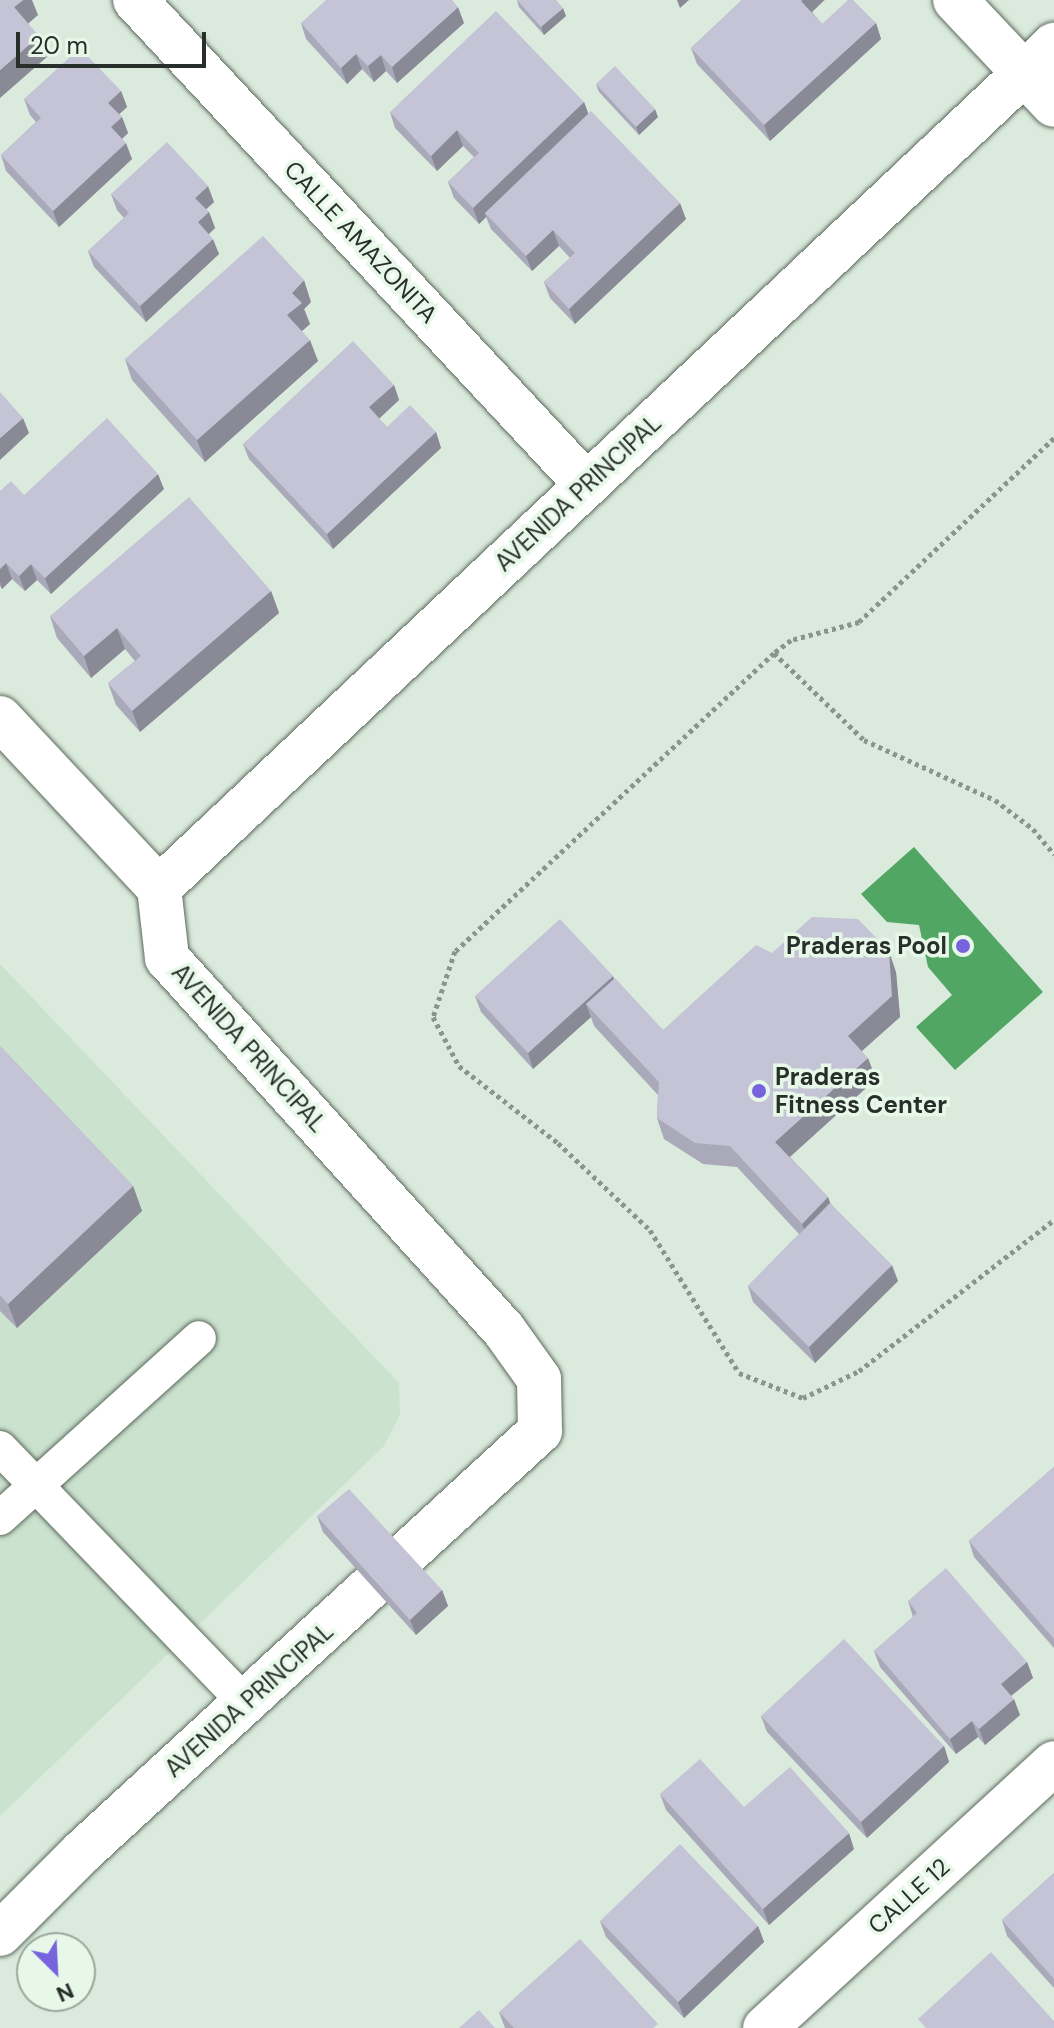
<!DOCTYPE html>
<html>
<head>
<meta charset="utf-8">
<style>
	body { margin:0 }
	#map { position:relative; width:1054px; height:2028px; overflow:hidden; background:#daeadc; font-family:"DM Sans",sans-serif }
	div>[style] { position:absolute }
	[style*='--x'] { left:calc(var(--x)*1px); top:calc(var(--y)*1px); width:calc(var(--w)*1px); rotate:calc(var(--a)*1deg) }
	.built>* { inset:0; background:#cbe2ce }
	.water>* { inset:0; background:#51a664 }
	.path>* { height:5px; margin-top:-2.5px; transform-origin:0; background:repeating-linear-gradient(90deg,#8a968c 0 4px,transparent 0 8px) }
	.roads { filter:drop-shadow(0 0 2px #5c6a5e) drop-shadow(0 0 2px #5c6a5e) }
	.service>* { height:34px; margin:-17px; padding:0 17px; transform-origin:17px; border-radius:17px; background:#fff }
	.minor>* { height:44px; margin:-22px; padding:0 22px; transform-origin:22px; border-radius:22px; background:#fff }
	.wall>* { inset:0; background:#a9a9b9 }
	.shaded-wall>* { inset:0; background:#8a8996 }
	.building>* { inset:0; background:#c5c4d7 }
	.dots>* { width:22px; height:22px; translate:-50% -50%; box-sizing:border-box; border:4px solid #e7f8e9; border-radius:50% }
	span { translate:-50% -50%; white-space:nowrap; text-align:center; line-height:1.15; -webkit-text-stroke:7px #e7f8e9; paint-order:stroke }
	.street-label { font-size:24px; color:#282e29 }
	.poi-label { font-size:24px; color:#282e29; font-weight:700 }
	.right { translate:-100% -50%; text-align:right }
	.left { translate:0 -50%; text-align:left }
	.north { position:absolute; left:16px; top:1932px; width:80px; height:80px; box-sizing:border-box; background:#e7f8e9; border:2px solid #9ba79c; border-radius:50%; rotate:156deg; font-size:22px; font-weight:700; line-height:32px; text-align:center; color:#282e29 }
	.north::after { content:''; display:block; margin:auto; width:28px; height:36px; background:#7863de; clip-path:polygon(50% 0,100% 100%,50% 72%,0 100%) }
	.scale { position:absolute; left:16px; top:32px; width:190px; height:36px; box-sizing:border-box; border:4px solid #282e29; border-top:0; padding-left:10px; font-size:24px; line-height:28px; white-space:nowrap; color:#282e29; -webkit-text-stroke:6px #e7f8e9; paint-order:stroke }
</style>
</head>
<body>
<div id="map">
	<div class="built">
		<div style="clip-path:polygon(0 964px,399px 1383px,400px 1415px,384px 1446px,0 1816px)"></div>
	</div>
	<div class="water">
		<div style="clip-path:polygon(914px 847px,1043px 992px,955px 1070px,916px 1027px,952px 995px,928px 967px,919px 925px,887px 922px,861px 894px)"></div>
	</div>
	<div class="path">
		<div style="--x:1054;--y:438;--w:268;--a:136.7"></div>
		<div style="--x:859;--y:622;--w:70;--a:165.2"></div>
		<div style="--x:791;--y:640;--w:21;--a:143"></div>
		<div style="--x:774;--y:653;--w:437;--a:136.9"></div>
		<div style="--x:455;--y:951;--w:70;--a:108.4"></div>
		<div style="--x:433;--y:1017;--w:55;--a:62"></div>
		<div style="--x:459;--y:1066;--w:125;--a:37.9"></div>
		<div style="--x:558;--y:1143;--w:127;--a:43.4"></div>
		<div style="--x:650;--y:1230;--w:168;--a:58.1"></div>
		<div style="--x:739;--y:1373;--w:69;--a:21.3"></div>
		<div style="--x:803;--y:1398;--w:62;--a:-25.7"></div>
		<div style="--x:859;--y:1371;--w:247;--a:-37.8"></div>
		<div style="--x:774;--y:653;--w:125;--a:44"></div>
		<div style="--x:864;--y:740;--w:144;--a:24.6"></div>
		<div style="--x:995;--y:800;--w:48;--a:37.3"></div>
		<div style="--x:1033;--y:829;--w:33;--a:50"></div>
	</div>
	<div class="roads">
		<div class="service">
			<div style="--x:0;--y:1448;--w:354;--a:46.1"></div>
			<div style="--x:0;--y:1518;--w:268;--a:-42.1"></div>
		</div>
		<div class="minor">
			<div style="--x:135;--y:0;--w:663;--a:47.02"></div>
			<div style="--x:955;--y:0;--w:144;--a:46.7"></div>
			<div style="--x:0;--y:718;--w:233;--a:46.9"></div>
			<div style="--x:0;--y:1934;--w:116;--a:-45"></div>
			<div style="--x:82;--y:1852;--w:622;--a:-42.59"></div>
			<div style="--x:540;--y:1431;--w:52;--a:-91.1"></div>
			<div style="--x:539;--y:1379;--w:60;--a:-125.5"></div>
			<div style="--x:504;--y:1330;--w:502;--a:-132.17"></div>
			<div style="--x:167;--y:958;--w:70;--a:-96.5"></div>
			<div style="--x:159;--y:888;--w:1230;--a:-43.29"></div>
			<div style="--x:765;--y:2028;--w:392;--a:-42.5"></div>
		</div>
	</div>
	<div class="wall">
		<div style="clip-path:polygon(517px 0,566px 16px,544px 35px,519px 7px)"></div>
		<div style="clip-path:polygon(742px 0,825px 0,812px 12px,822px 24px,876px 23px,881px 39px,770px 141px,697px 64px,691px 48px)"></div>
		<div style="clip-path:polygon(301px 23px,464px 23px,397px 83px,386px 71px,374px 82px,362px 69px,347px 84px,306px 39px)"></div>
		<div style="clip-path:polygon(596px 84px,658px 117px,639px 135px,599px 92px)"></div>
		<div style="clip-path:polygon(121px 91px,127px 107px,119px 114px,122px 117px,128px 133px,122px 139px,132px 159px,59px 227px,6px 171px,1px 155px,36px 122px,30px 115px,24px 99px)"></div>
		<div style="clip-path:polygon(584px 102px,588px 114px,686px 219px,575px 324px,550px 298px,544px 282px,570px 258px,559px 246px,532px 271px,491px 229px,486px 217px,479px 224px,454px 198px,448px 182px,474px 157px,463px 146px,437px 171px,395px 128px,390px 112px)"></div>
		<div style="clip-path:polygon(111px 194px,214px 202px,206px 209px,209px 212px,215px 228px,209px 234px,219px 254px,146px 322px,94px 267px,88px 251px,124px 218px,117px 210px)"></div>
		<div style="clip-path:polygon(311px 302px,304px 309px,310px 324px,302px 331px,318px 361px,205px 462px,132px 380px,125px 359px)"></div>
		<div style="clip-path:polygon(394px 385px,399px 400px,379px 419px,387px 427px,436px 432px,441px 448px,333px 549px,249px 459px,243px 444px)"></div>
		<div style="clip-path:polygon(164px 489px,51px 594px,37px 580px,25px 591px,12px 579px,2px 589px,0 586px,0 491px,24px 495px)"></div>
		<div style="clip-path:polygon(271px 591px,279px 613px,140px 732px,116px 705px,108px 683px,135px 661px,125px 649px,91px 678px,57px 638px,50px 616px)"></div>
		<div style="clip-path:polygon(772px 953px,896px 972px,900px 1017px,862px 1051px,876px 1079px,790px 1157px,828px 1197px,830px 1203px,898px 1281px,815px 1363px,753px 1302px,748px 1286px,799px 1234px,737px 1167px,703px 1164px,664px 1139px,657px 1118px,658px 1095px,594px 1026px,591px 1017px,533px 1069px,481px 1012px,475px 996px,614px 979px,663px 1030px)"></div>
		<div style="clip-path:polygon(0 1046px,133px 1186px,142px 1211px,17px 1328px,0 1311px)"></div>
		<div style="clip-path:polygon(1054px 1467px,1054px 1648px,974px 1557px,969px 1541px)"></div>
		<div style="clip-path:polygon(317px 1516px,442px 1590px,448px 1606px,416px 1635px,323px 1532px)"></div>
		<div style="clip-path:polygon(908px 1601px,1027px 1662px,1033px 1678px,1011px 1696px,1020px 1715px,985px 1745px,978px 1737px,956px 1754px,880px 1667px,874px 1651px,913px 1617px)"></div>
		<div style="clip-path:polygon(761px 1716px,944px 1746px,949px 1762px,867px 1838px,767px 1732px)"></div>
		<div style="clip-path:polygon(660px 1794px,744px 1807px,854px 1849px,769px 1925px,666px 1810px)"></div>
		<div style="clip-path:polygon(1054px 1873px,1054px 1988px,1007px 1936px,1002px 1920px)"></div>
		<div style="clip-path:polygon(600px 1921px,758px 1926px,764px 1942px,684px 2018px,606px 1937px)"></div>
		<div style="clip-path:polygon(499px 2012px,653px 2028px,505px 2028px)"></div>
	</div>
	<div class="shaded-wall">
		<div style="clip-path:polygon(23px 0,32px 0,38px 15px,22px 29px,14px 7px)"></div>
		<div style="clip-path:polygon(677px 0,689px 0,680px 8px)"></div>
		<div style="clip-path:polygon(802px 0,824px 0,807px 17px,801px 1px)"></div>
		<div style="clip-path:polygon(458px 7px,464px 23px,397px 83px,392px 67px)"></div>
		<div style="clip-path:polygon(563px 8px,566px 16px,544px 35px,541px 27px)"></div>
		<div style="clip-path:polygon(876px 23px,881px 39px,770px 141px,764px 125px)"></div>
		<div style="clip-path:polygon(39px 36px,47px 57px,0 98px,0 70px)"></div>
		<div style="clip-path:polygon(356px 54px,362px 69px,347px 84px,341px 68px)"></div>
		<div style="clip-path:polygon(381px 55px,386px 71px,374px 82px,368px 66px)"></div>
		<div style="clip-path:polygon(121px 91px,127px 107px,114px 119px,108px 103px)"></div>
		<div style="clip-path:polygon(584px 102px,590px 118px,485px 213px,486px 217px,479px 224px,473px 208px)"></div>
		<div style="clip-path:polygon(655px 109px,658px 117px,639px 135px,636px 127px)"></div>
		<div style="clip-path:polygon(122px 117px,128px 133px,117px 143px,111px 127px)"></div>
		<div style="clip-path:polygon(457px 130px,463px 146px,437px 171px,431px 156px)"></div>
		<div style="clip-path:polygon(126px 143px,132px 159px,59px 227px,53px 211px)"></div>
		<div style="clip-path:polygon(208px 186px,214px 202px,201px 214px,195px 198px)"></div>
		<div style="clip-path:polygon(680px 203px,686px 219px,575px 324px,569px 309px)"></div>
		<div style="clip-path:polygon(209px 212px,215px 228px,204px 238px,198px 222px)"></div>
		<div style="clip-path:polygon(553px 230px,559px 246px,532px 271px,526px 256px)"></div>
		<div style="clip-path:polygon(213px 239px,219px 254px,146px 322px,140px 306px)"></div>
		<div style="clip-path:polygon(304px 280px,311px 302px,304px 309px,310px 324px,295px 337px,287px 315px,292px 293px)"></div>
		<div style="clip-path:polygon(310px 340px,318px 361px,205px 462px,197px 440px)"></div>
		<div style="clip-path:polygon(394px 385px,399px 400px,374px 423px,369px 407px)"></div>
		<div style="clip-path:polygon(23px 418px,29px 433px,0 460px,0 438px)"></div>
		<div style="clip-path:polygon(436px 432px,441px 448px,333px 549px,327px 534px)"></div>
		<div style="clip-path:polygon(158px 474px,164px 489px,51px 594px,45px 578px)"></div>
		<div style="clip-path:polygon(6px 563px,12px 579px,2px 589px,0 582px,0 569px)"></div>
		<div style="clip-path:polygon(31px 564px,37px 580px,25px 591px,19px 576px)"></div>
		<div style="clip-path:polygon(271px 591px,279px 613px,140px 732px,132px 711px)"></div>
		<div style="clip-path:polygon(117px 628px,125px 649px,91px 678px,84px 656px)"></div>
		<div style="clip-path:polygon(889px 951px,896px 972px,900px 1017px,855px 1057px,848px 1036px)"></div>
		<div style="clip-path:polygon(613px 976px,619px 992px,586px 1004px,591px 1017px,533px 1069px,528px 1053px)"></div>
		<div style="clip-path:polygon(868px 1058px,876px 1079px,783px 1163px,775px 1142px)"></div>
		<div style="clip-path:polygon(133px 1186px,142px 1211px,17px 1328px,8px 1304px)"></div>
		<div style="clip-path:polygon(828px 1197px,836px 1219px,810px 1245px,802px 1224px)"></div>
		<div style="clip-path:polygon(892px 1265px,898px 1281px,815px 1363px,809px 1347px)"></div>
		<div style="clip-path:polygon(442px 1590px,448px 1606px,416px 1635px,410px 1620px)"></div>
		<div style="clip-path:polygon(1027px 1662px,1033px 1678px,1006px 1700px,1001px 1684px)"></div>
		<div style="clip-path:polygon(1014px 1699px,1020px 1715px,985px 1745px,979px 1729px)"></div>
		<div style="clip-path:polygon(972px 1721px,978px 1737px,956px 1754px,950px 1739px)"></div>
		<div style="clip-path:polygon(944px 1746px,949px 1762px,867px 1838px,861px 1822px)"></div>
		<div style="clip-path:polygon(849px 1833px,854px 1849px,769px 1925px,763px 1909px)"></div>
		<div style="clip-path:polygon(758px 1926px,764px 1942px,684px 2018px,678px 2002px)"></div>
	</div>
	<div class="building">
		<div style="clip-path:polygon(0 0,23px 0,14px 7px,39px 36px,0 70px)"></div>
		<div style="clip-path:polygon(326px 0,452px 0,458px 7px,392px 67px,381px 55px,368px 66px,356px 54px,341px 68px,301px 23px)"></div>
		<div style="clip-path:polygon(517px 0,556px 0,563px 8px,541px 27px)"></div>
		<div style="clip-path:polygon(742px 0,802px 0,801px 1px,822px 24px,848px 0,853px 0,876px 23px,764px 125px,691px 48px)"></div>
		<div style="clip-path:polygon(496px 11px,584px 102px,473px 208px,448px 182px,479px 153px,457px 130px,431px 156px,390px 112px)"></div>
		<div style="clip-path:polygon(80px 48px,121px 91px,108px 103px,122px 117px,111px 127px,126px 143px,53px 211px,1px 155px,41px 118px,24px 99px)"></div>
		<div style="clip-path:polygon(615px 66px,655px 109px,636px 127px,596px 84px)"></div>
		<div style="clip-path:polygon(591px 111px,680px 203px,569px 309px,544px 282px,575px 253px,553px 230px,526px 256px,485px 213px)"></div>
		<div style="clip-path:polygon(167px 142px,208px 186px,195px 198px,209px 212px,198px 222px,213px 239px,140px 306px,88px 251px,129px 213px,111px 194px)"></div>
		<div style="clip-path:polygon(263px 236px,304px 280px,292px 293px,302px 303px,287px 315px,310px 340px,197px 440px,125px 359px)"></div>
		<div style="clip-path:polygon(353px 341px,394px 385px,369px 407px,387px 427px,410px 405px,436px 432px,327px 534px,243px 444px)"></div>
		<div style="clip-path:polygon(0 392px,23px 418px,0 438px)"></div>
		<div style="clip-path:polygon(107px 418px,158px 474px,45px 578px,31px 564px,19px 576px,6px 563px,0 569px,0 491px,11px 481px,24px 495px)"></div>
		<div style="clip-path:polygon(189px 497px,271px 591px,132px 711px,108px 683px,141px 656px,117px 628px,84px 656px,50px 616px)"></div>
		<div style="clip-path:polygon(812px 917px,858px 919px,889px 951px,892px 996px,848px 1036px,868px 1058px,775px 1142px,828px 1197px,802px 1224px,730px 1146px,695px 1143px,657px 1118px,659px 1082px,586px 1004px,615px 978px,663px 1030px,756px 945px,772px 953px)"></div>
		<div style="clip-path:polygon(560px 919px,613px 976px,528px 1053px,475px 996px)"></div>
		<div style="clip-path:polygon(0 1046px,133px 1186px,8px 1304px,0 1295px)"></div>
		<div style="clip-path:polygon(830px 1203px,892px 1265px,809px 1347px,748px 1286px)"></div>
		<div style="clip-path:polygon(1054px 1467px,1054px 1639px,969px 1541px)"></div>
		<div style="clip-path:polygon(349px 1489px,442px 1590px,410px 1620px,317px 1516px)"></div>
		<div style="clip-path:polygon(946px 1568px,1027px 1662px,1001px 1684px,1014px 1699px,979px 1729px,972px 1721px,950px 1739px,874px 1651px,917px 1613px,908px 1601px)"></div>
		<div style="clip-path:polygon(844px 1639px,944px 1746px,861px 1822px,761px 1716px)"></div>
		<div style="clip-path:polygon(700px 1759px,744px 1807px,790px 1767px,849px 1833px,763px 1909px,660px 1794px)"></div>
		<div style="clip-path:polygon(680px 1844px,758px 1926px,678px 2002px,600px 1921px)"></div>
		<div style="clip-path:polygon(1054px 1873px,1054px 1979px,1002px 1920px)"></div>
		<div style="clip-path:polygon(580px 1939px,658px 2024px,653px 2028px,514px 2028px,499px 2012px)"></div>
		<div style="clip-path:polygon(991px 1952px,1054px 2021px,1054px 2028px,926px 2028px,918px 2019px)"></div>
		<div style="clip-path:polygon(479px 2010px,495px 2028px,459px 2028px)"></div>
	</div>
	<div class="dots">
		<div style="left:963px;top:946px;background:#7863de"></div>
		<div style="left:759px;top:1091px;background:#7863de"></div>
	</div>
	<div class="street-label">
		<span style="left:361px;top:242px;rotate:47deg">CALLE AMAZONITA</span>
		<span style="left:578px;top:493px;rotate:-43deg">AVENIDA PRINCIPAL</span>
		<span style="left:249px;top:1048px;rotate:48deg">AVENIDA PRINCIPAL</span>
		<span style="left:249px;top:1700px;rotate:-42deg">AVENIDA PRINCIPAL</span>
		<span style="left:909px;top:1896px;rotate:-42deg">CALLE 12</span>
	</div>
	<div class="poi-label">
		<span class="right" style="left:947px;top:946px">Praderas Pool</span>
		<span class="left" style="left:775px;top:1091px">Praderas<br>Fitness Center</span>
	</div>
	<div class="north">N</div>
	<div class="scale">20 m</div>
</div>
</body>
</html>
